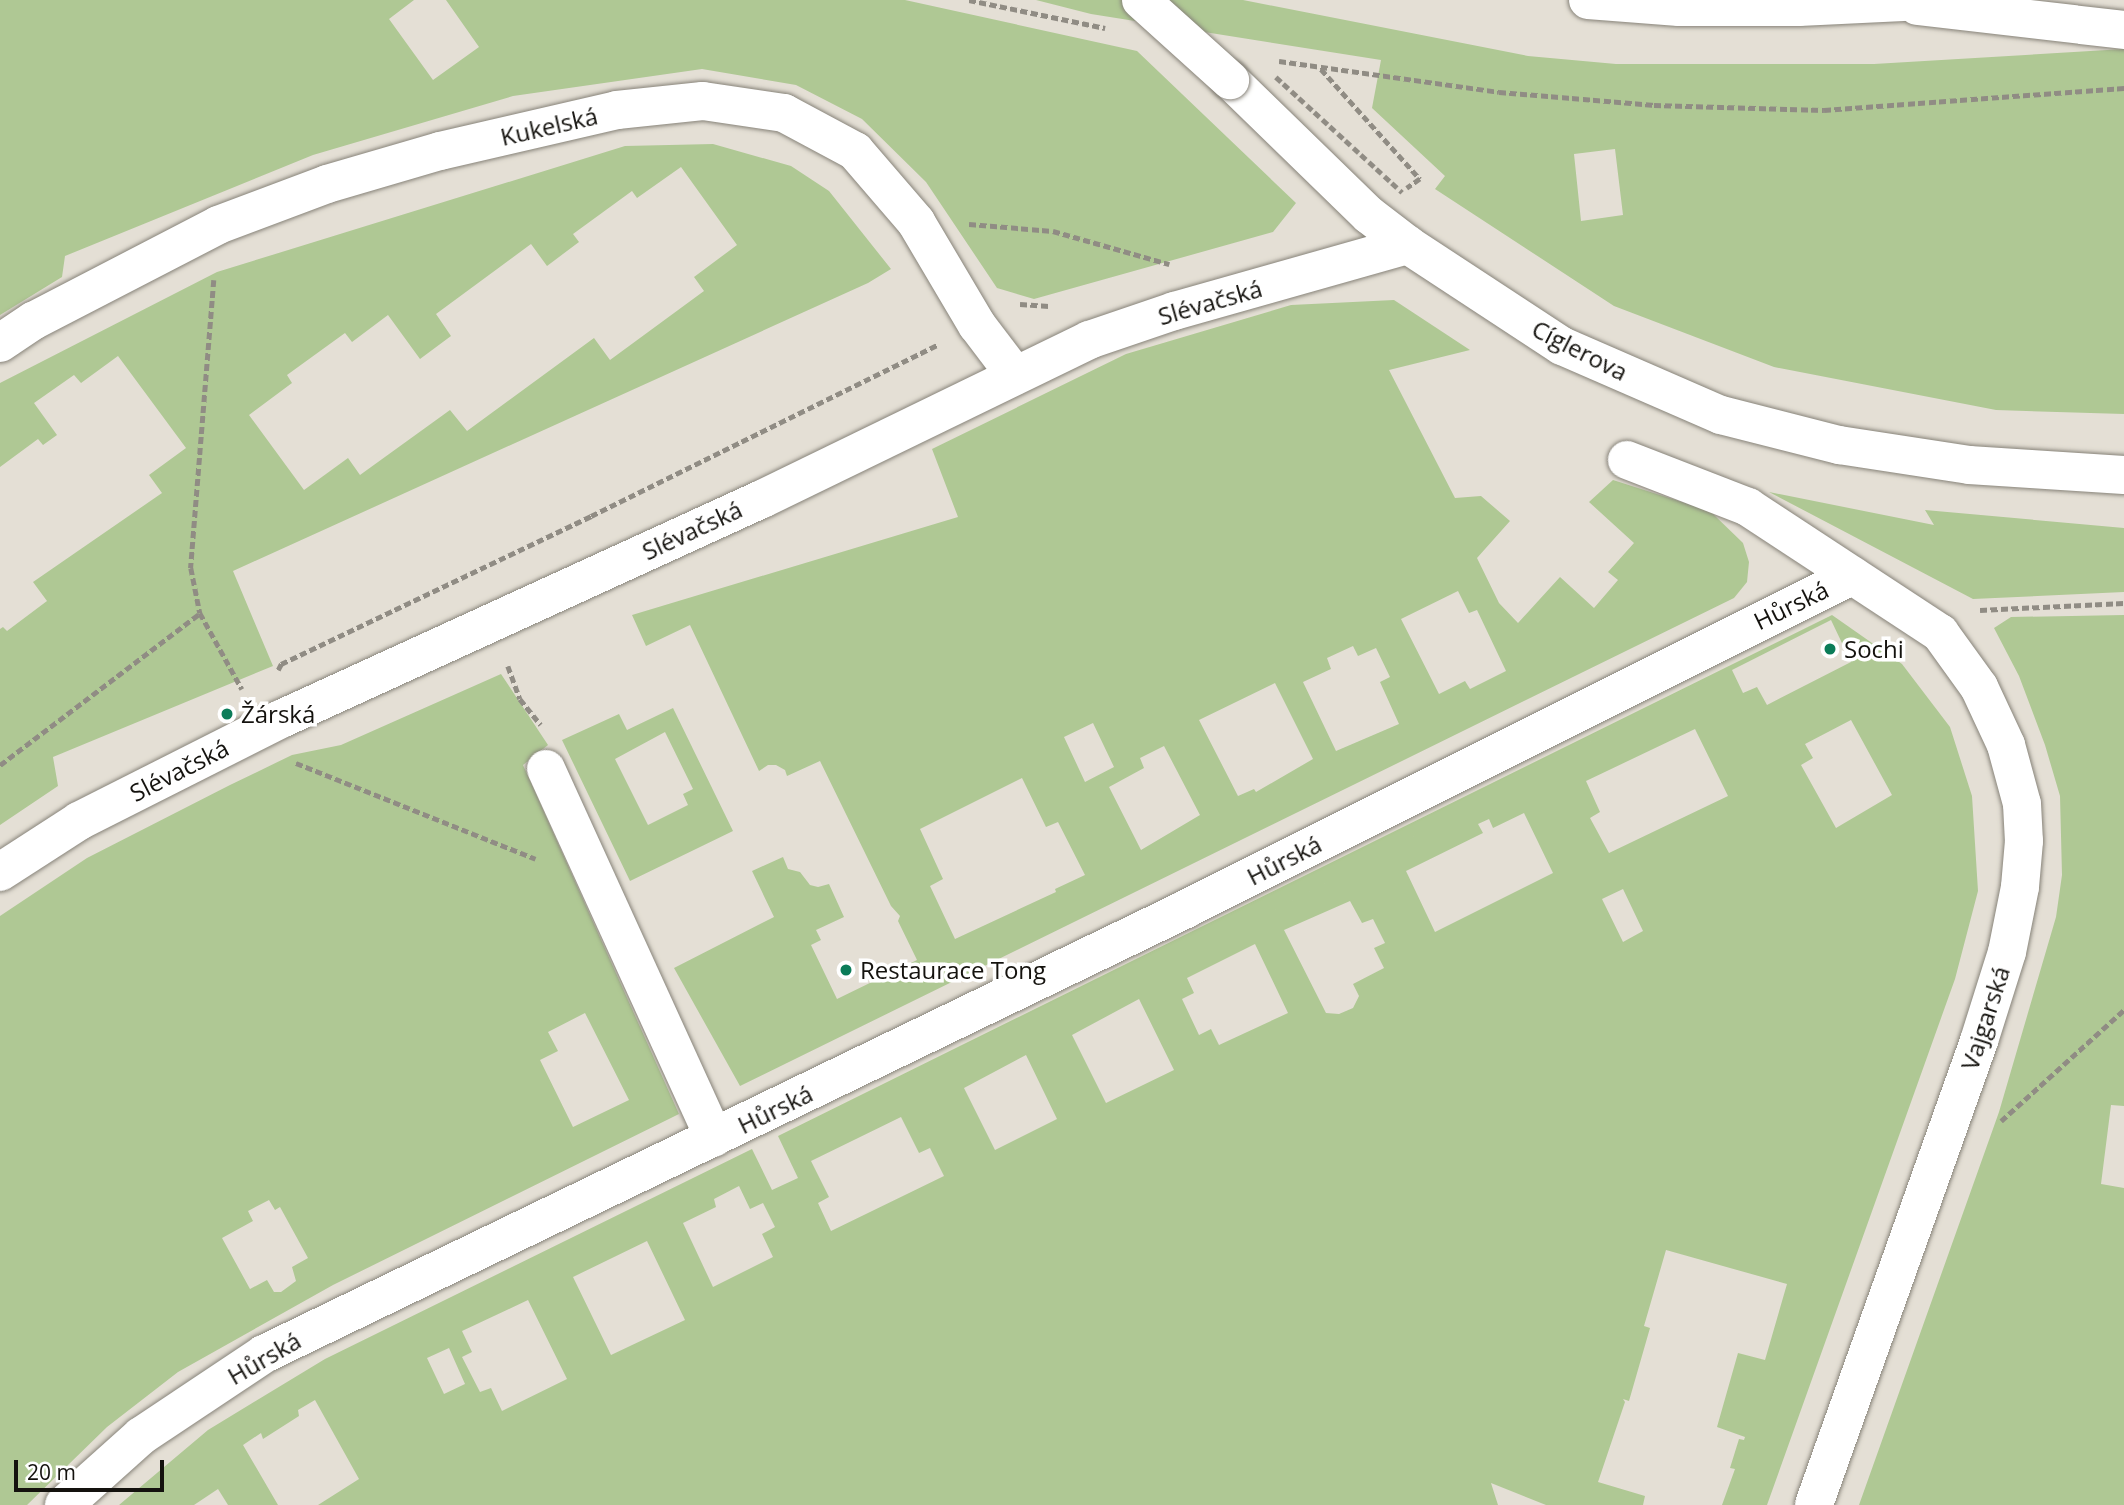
<!DOCTYPE html>
<html>
<head>
<meta charset="utf-8">
<style>
	body { margin:0 }
	#map { position:relative; width:2124px; height:1505px; overflow:hidden; background:#e4dfd5; font-family:"Open Sans",sans-serif }
	div>[style] { position:absolute }
	[style*='--x'] { left:calc(var(--x)*1px); top:calc(var(--y)*1px); width:calc(var(--w)*1px); rotate:calc(var(--a)*1deg) }
	.green>* { inset:0; background:#afc894 }
	.path>* { height:4.5px; margin-top:-2.25px; transform-origin:0; background:repeating-linear-gradient(90deg,#908c84 0 7px,transparent 0 10.5px) }
	.roads { filter:drop-shadow(0 0 2px #878379) drop-shadow(0 0 2px #878379) }
	.minor>* { height:38px; margin:-19px; padding:0 19px; transform-origin:19px; border-radius:19px; background:#fff }
	.major>* { height:38px; margin:-19px; padding:0 19px; transform-origin:19px; border-radius:19px; background:#fff }
	.path-bridge>* { height:4.5px; margin-top:-2.25px; transform-origin:0; background:repeating-linear-gradient(90deg,#908c84 0 7px,transparent 0 10.5px) }
	.bridges { filter:drop-shadow(0 0 2px #878379) drop-shadow(0 0 2px #878379) }
	.minor-bridge>* { height:38px; margin:-19px; padding:0 19px; transform-origin:19px; border-radius:19px; background:#fff }
	.dots>* { width:19px; height:19px; translate:-50% -50%; box-sizing:border-box; border:4px solid #fff; border-radius:50% }
	span { translate:-50% -50%; white-space:nowrap; text-align:center; line-height:1.15; -webkit-text-stroke:7px #fff; paint-order:stroke }
	.street-label { font-size:24px; color:#14120e }
	.poi-label { font-size:24px; color:#14120e }
	.left { translate:0 -50%; text-align:left }
	.scale { position:absolute; left:14px; top:1460px; width:150px; height:32px; box-sizing:border-box; border:4px solid #14120e; border-top:0; padding-left:9px; font-size:21px; line-height:24px; white-space:nowrap; color:#14120e; -webkit-text-stroke:5px #fff; paint-order:stroke }
</style>
</head>
<body>
<div id="map">
	<div class="green">
		<div style="clip-path:polygon(0 0,414px 0,389px 19px,433px 80px,479px 47px,446px 0,905px 0,1137px 51px,1296px 203px,1273px 232px,1034px 299px,997px 288px,926px 182px,862px 119px,796px 85px,702px 69px,513px 96px,313px 155px,65px 256px,62px 277px,0 315px)"></div>
		<div style="clip-path:polygon(evenodd,1036px 0,1243px 0,1528px 56px,1616px 64px,1874px 64px,2124px 49px,2124px 414px,1996px 410px,1774px 367px,1614px 306px,1435px 189px,1445px 176px,1372px 108px,1381px 60px,1091px 14px,1036px 0,1615px 149px,1623px 215px,1581px 221px,1574px 154px,1615px 149px)"></div>
		<div style="clip-path:polygon(evenodd,713px 144px,791px 166px,829px 191px,891px 269px,868px 283px,233px 571px,273px 666px,53px 757px,58px 786px,0 825px,0 629px,3px 627px,7px 631px,47px 601px,33px 582px,162px 493px,149px 475px,186px 448px,118px 356px,81px 383px,74px 375px,34px 403px,57px 435px,43px 445px,38px 439px,0 467px,0 383px,217px 272px,625px 146px,713px 144px,681px 167px,737px 245px,694px 277px,704px 291px,610px 360px,594px 338px,467px 431px,450px 410px,360px 475px,348px 458px,304px 490px,249px 415px,292px 383px,287px 375px,345px 333px,352px 342px,388px 315px,420px 359px,451px 336px,436px 314px,531px 244px,547px 266px,579px 242px,573px 234px,632px 191px,637px 198px,681px 167px)"></div>
		<div style="clip-path:polygon(evenodd,1394px 300px,1470px 350px,1389px 370px,1455px 498px,1481px 496px,1510px 521px,1477px 558px,1499px 603px,1518px 623px,1560px 577px,1594px 608px,1618px 580px,1608px 572px,1634px 543px,1589px 502px,1613px 480px,1710px 511px,1743px 543px,1749px 562px,1747px 582px,1734px 598px,740px 1086px,674px 968px,774px 917px,752px 871px,783px 857px,788px 869px,800px 872px,810px 885px,818px 887px,829px 884px,844px 917px,816px 930px,821px 940px,811px 945px,837px 999px,917px 960px,898px 921px,900px 916px,891px 906px,820px 761px,787px 776px,785px 770px,776px 765px,768px 765px,759px 771px,690px 625px,646px 646px,632px 615px,958px 517px,932px 449px,1126px 354px,1291px 305px,1394px 300px,1458px 591px,1469px 613px,1477px 610px,1506px 671px,1470px 689px,1465px 681px,1439px 694px,1401px 619px,1458px 591px,1394px 300px,1353px 646px,1358px 656px,1376px 648px,1390px 677px,1380px 682px,1399px 724px,1336px 751px,1303px 682px,1331px 669px,1327px 658px,1353px 646px,1394px 300px,1275px 683px,1313px 759px,1256px 792px,1254px 789px,1238px 796px,1199px 720px,1275px 683px,1394px 300px,1093px 723px,1114px 767px,1085px 782px,1064px 737px,1093px 723px,1394px 300px,1164px 746px,1200px 815px,1141px 850px,1109px 787px,1144px 768px,1140px 758px,1164px 746px,1394px 300px,1022px 778px,1046px 827px,1058px 822px,1085px 875px,1055px 889px,1056px 892px,955px 939px,930px 886px,943px 879px,920px 829px,1022px 778px)"></div>
		<div style="clip-path:polygon(1769px 492px,1934px 525px,1925px 510px,2124px 528px,2124px 592px,1973px 599px)"></div>
		<div style="clip-path:polygon(evenodd,1832px 615px,1902px 664px,1950px 727px,1972px 796px,1978px 891px,1955px 979px,1767px 1505px,1722px 1505px,1735px 1469px,1730px 1468px,1739px 1439px,1744px 1440px,1745px 1437px,1717px 1427px,1738px 1353px,1765px 1360px,1787px 1284px,1666px 1250px,1644px 1326px,1650px 1328px,1629px 1401px,1623px 1399px,1625px 1402px,1598px 1482px,1645px 1496px,1643px 1505px,1546px 1505px,1491px 1483px,1498px 1505px,318px 1505px,359px 1479px,315px 1400px,298px 1410px,299px 1416px,263px 1439px,261px 1433px,243px 1445px,278px 1505px,228px 1505px,218px 1489px,194px 1505px,119px 1505px,208px 1430px,325px 1359px,752px 1149px,772px 1190px,798px 1178px,778px 1136px,1832px 615px,1831px 620px,1851px 662px,1767px 705px,1757px 687px,1743px 693px,1732px 670px,1831px 620px,1832px 615px,1851px 720px,1892px 795px,1836px 828px,1801px 765px,1813px 758px,1805px 744px,1851px 720px,1832px 615px,1695px 729px,1728px 796px,1609px 853px,1590px 818px,1600px 812px,1586px 781px,1695px 729px,1832px 615px,1524px 813px,1553px 873px,1435px 932px,1406px 871px,1483px 833px,1478px 824px,1489px 819px,1493px 828px,1524px 813px,1832px 615px,1623px 889px,1643px 931px,1623px 942px,1602px 899px,1623px 889px,1832px 615px,1350px 901px,1362px 923px,1373px 919px,1385px 943px,1374px 948px,1384px 968px,1353px 984px,1359px 996px,1353px 1008px,1339px 1014px,1326px 1013px,1284px 930px,1350px 901px,1832px 615px,1255px 944px,1288px 1013px,1219px 1045px,1211px 1029px,1199px 1035px,1182px 999px,1194px 993px,1187px 978px,1255px 944px,1832px 615px,1139px 999px,1174px 1070px,1106px 1103px,1072px 1035px,1139px 999px,1832px 615px,1026px 1055px,1057px 1119px,995px 1150px,964px 1088px,1026px 1055px,1832px 615px,901px 1117px,919px 1153px,930px 1148px,944px 1176px,831px 1231px,818px 1203px,829px 1197px,811px 1161px,901px 1117px,1832px 615px,739px 1186px,750px 1209px,763px 1203px,775px 1227px,762px 1234px,773px 1257px,713px 1287px,683px 1223px,716px 1207px,714px 1199px,739px 1186px,1832px 615px,647px 1241px,685px 1320px,611px 1355px,573px 1277px,647px 1241px,1832px 615px,528px 1300px,567px 1379px,502px 1411px,491px 1388px,480px 1392px,462px 1357px,472px 1352px,462px 1331px,528px 1300px,1832px 615px,449px 1348px,465px 1384px,444px 1394px,427px 1358px,449px 1348px)"></div>
		<div style="clip-path:polygon(2124px 615px,2124px 1106px,2111px 1105px,2101px 1184px,2124px 1188px,2124px 1505px,1859px 1505px,1999px 1112px,2056px 917px,2062px 875px,2060px 796px,2045px 745px,2019px 676px,1994px 628px,2011px 617px)"></div>
		<div style="clip-path:polygon(evenodd,501px 674px,548px 745px,523px 765px,679px 1114px,333px 1285px,178px 1372px,107px 1427px,27px 1505px,0 1505px,0 916px,87px 858px,230px 785px,292px 755px,341px 745px,501px 674px,585px 1013px,629px 1100px,573px 1127px,540px 1060px,558px 1051px,548px 1032px,585px 1013px,501px 674px,269px 1200px,275px 1210px,280px 1207px,308px 1258px,292px 1267px,296px 1281px,281px 1292px,274px 1292px,267px 1280px,250px 1289px,222px 1238px,253px 1221px,248px 1211px,269px 1200px)"></div>
		<div style="clip-path:polygon(evenodd,673px 708px,733px 831px,630px 881px,562px 740px,619px 714px,627px 730px,673px 708px,665px 732px,693px 789px,683px 794px,688px 805px,648px 825px,615px 759px,665px 732px)"></div>
	</div>
	<div class="path">
		<div style="--x:969;--y:0;--w:139;--a:11.6"></div>
		<div style="--x:1279;--y:61;--w:222;--a:8"></div>
		<div style="--x:1499;--y:92;--w:156;--a:4.8"></div>
		<div style="--x:1654;--y:105;--w:170;--a:1.7"></div>
		<div style="--x:1824;--y:110;--w:301;--a:-4.2"></div>
		<div style="--x:1321;--y:69;--w:148;--a:48"></div>
		<div style="--x:1420;--y:179;--w:16;--a:145"></div>
		<div style="--x:969;--y:224;--w:84;--a:4.8"></div>
		<div style="--x:1053;--y:231;--w:121;--a:15.9"></div>
		<div style="--x:214;--y:280;--w:289;--a:94.6"></div>
		<div style="--x:191;--y:568;--w:46;--a:78.7"></div>
		<div style="--x:200;--y:613;--w:87;--a:61.1"></div>
		<div style="--x:1020;--y:304;--w:29;--a:4"></div>
		<div style="--x:1980;--y:610;--w:144;--a:-2.8"></div>
		<div style="--x:508;--y:666;--w:35;--a:70"></div>
		<div style="--x:520;--y:699;--w:33;--a:51"></div>
		<div style="--x:278;--y:670;--w:7;--a:-63"></div>
		<div style="--x:281;--y:664;--w:344;--a:-25.5"></div>
		<div style="--x:591;--y:516;--w:386;--a:-26.3"></div>
		<div style="--x:296;--y:763;--w:258;--a:21.8"></div>
		<div style="--x:0;--y:765;--w:251;--a:-37.2"></div>
		<div style="--x:2001;--y:1121;--w:166;--a:-42.1"></div>
	</div>
	<div class="roads">
		<div class="minor">
			<div style="--x:1230;--y:80;--w:194;--a:44.2"></div>
			<div style="--x:1369;--y:215;--w:49;--a:37.6"></div>
			<div style="--x:1408;--y:245;--w:184;--a:33.3"></div>
			<div style="--x:1562;--y:346;--w:173;--a:23.5"></div>
			<div style="--x:1721;--y:415;--w:122;--a:14.3"></div>
			<div style="--x:1839;--y:445;--w:132;--a:8.7"></div>
			<div style="--x:1969;--y:465;--w:155;--a:3.7"></div>
			<div style="--x:0;--y:343;--w:40;--a:-34"></div>
			<div style="--x:33;--y:321;--w:208;--a:-27.4"></div>
			<div style="--x:218;--y:225;--w:116;--a:-20.6"></div>
			<div style="--x:327;--y:184;--w:118;--a:-16.3"></div>
			<div style="--x:440;--y:151;--w:182;--a:-13"></div>
			<div style="--x:617;--y:110;--w:86;--a:-6"></div>
			<div style="--x:703;--y:101;--w:82;--a:8.4"></div>
			<div style="--x:784;--y:113;--w:81;--a:28.2"></div>
			<div style="--x:855;--y:151;--w:94;--a:49.3"></div>
			<div style="--x:916;--y:222;--w:120;--a:59.4"></div>
			<div style="--x:977;--y:325;--w:63;--a:52.8"></div>
			<div style="--x:1627;--y:460;--w:130;--a:21.2"></div>
			<div style="--x:1748;--y:507;--w:230;--a:33.3"></div>
			<div style="--x:1940;--y:633;--w:67;--a:54.2"></div>
			<div style="--x:1979;--y:687;--w:64;--a:65"></div>
			<div style="--x:2006;--y:745;--w:61;--a:74.8"></div>
			<div style="--x:2022;--y:804;--w:37;--a:87"></div>
			<div style="--x:2024;--y:841;--w:46;--a:95"></div>
			<div style="--x:2020;--y:887;--w:66;--a:101.3"></div>
			<div style="--x:2007;--y:952;--w:93;--a:107.5"></div>
			<div style="--x:1979;--y:1041;--w:492;--a:109.6"></div>
			<div style="--x:546;--y:769;--w:405;--a:65.5"></div>
			<div style="--x:0;--y:872;--w:94;--a:-32.8"></div>
			<div style="--x:79;--y:821;--w:226;--a:-26.8"></div>
			<div style="--x:281;--y:719;--w:529;--a:-24.58"></div>
			<div style="--x:762;--y:499;--w:364;--a:-25.9"></div>
			<div style="--x:1089;--y:340;--w:90;--a:-18.8"></div>
			<div style="--x:1174;--y:311;--w:243;--a:-15.8"></div>
			<div style="--x:64;--y:1505;--w:103;--a:-41.9"></div>
			<div style="--x:141;--y:1436;--w:148;--a:-33.7"></div>
			<div style="--x:264;--y:1354;--w:1024;--a:-25.76"></div>
			<div style="--x:1186;--y:909;--w:745;--a:-26.57"></div>
		</div>
		<div class="major">
			<div style="--x:1588;--y:0;--w:91;--a:4.4"></div>
			<div style="--x:1679;--y:7;--w:120;--a:0"></div>
			<div style="--x:1799;--y:7;--w:146;--a:-2.7"></div>
			<div style="--x:1917;--y:6;--w:208;--a:6.6"></div>
		</div>
	</div>
	<div class="path-bridge">
		<div style="--x:1276;--y:77;--w:171;--a:42.4"></div>
	</div>
	<div class="bridges">
		<div class="minor-bridge">
			<div style="--x:1141;--y:0;--w:120;--a:42"></div>
		</div>
	</div>
	<div class="dots">
		<div style="left:1830px;top:649px;background:#0b7c58"></div>
		<div style="left:227px;top:714px;background:#0b7c58"></div>
		<div style="left:846px;top:970px;background:#0b7c58"></div>
	</div>
	<div class="street-label">
		<span style="left:549px;top:126px;rotate:-13deg">Kukelská</span>
		<span style="left:1210px;top:302px;rotate:-16deg">Slévačská</span>
		<span style="left:1580px;top:350px;rotate:27deg">Cíglerova</span>
		<span style="left:692px;top:530px;rotate:-25deg">Slévačská</span>
		<span style="left:1791px;top:605px;rotate:-26deg">Hůrská</span>
		<span style="left:179px;top:770px;rotate:-27deg">Slévačská</span>
		<span style="left:1284px;top:860px;rotate:-27deg">Hůrská</span>
		<span style="left:1985px;top:1018px;rotate:-72deg">Vajgarská</span>
		<span style="left:775px;top:1109px;rotate:-26deg">Hůrská</span>
		<span style="left:264px;top:1358px;rotate:-30deg">Hůrská</span>
	</div>
	<div class="poi-label">
		<span class="left" style="left:1844px;top:649px">Sochi</span>
		<span class="left" style="left:241px;top:714px">Žárská</span>
		<span class="left" style="left:860px;top:970px">Restaurace Tong</span>
	</div>
	<div class="scale">20 m</div>
</div>
</body>
</html>
